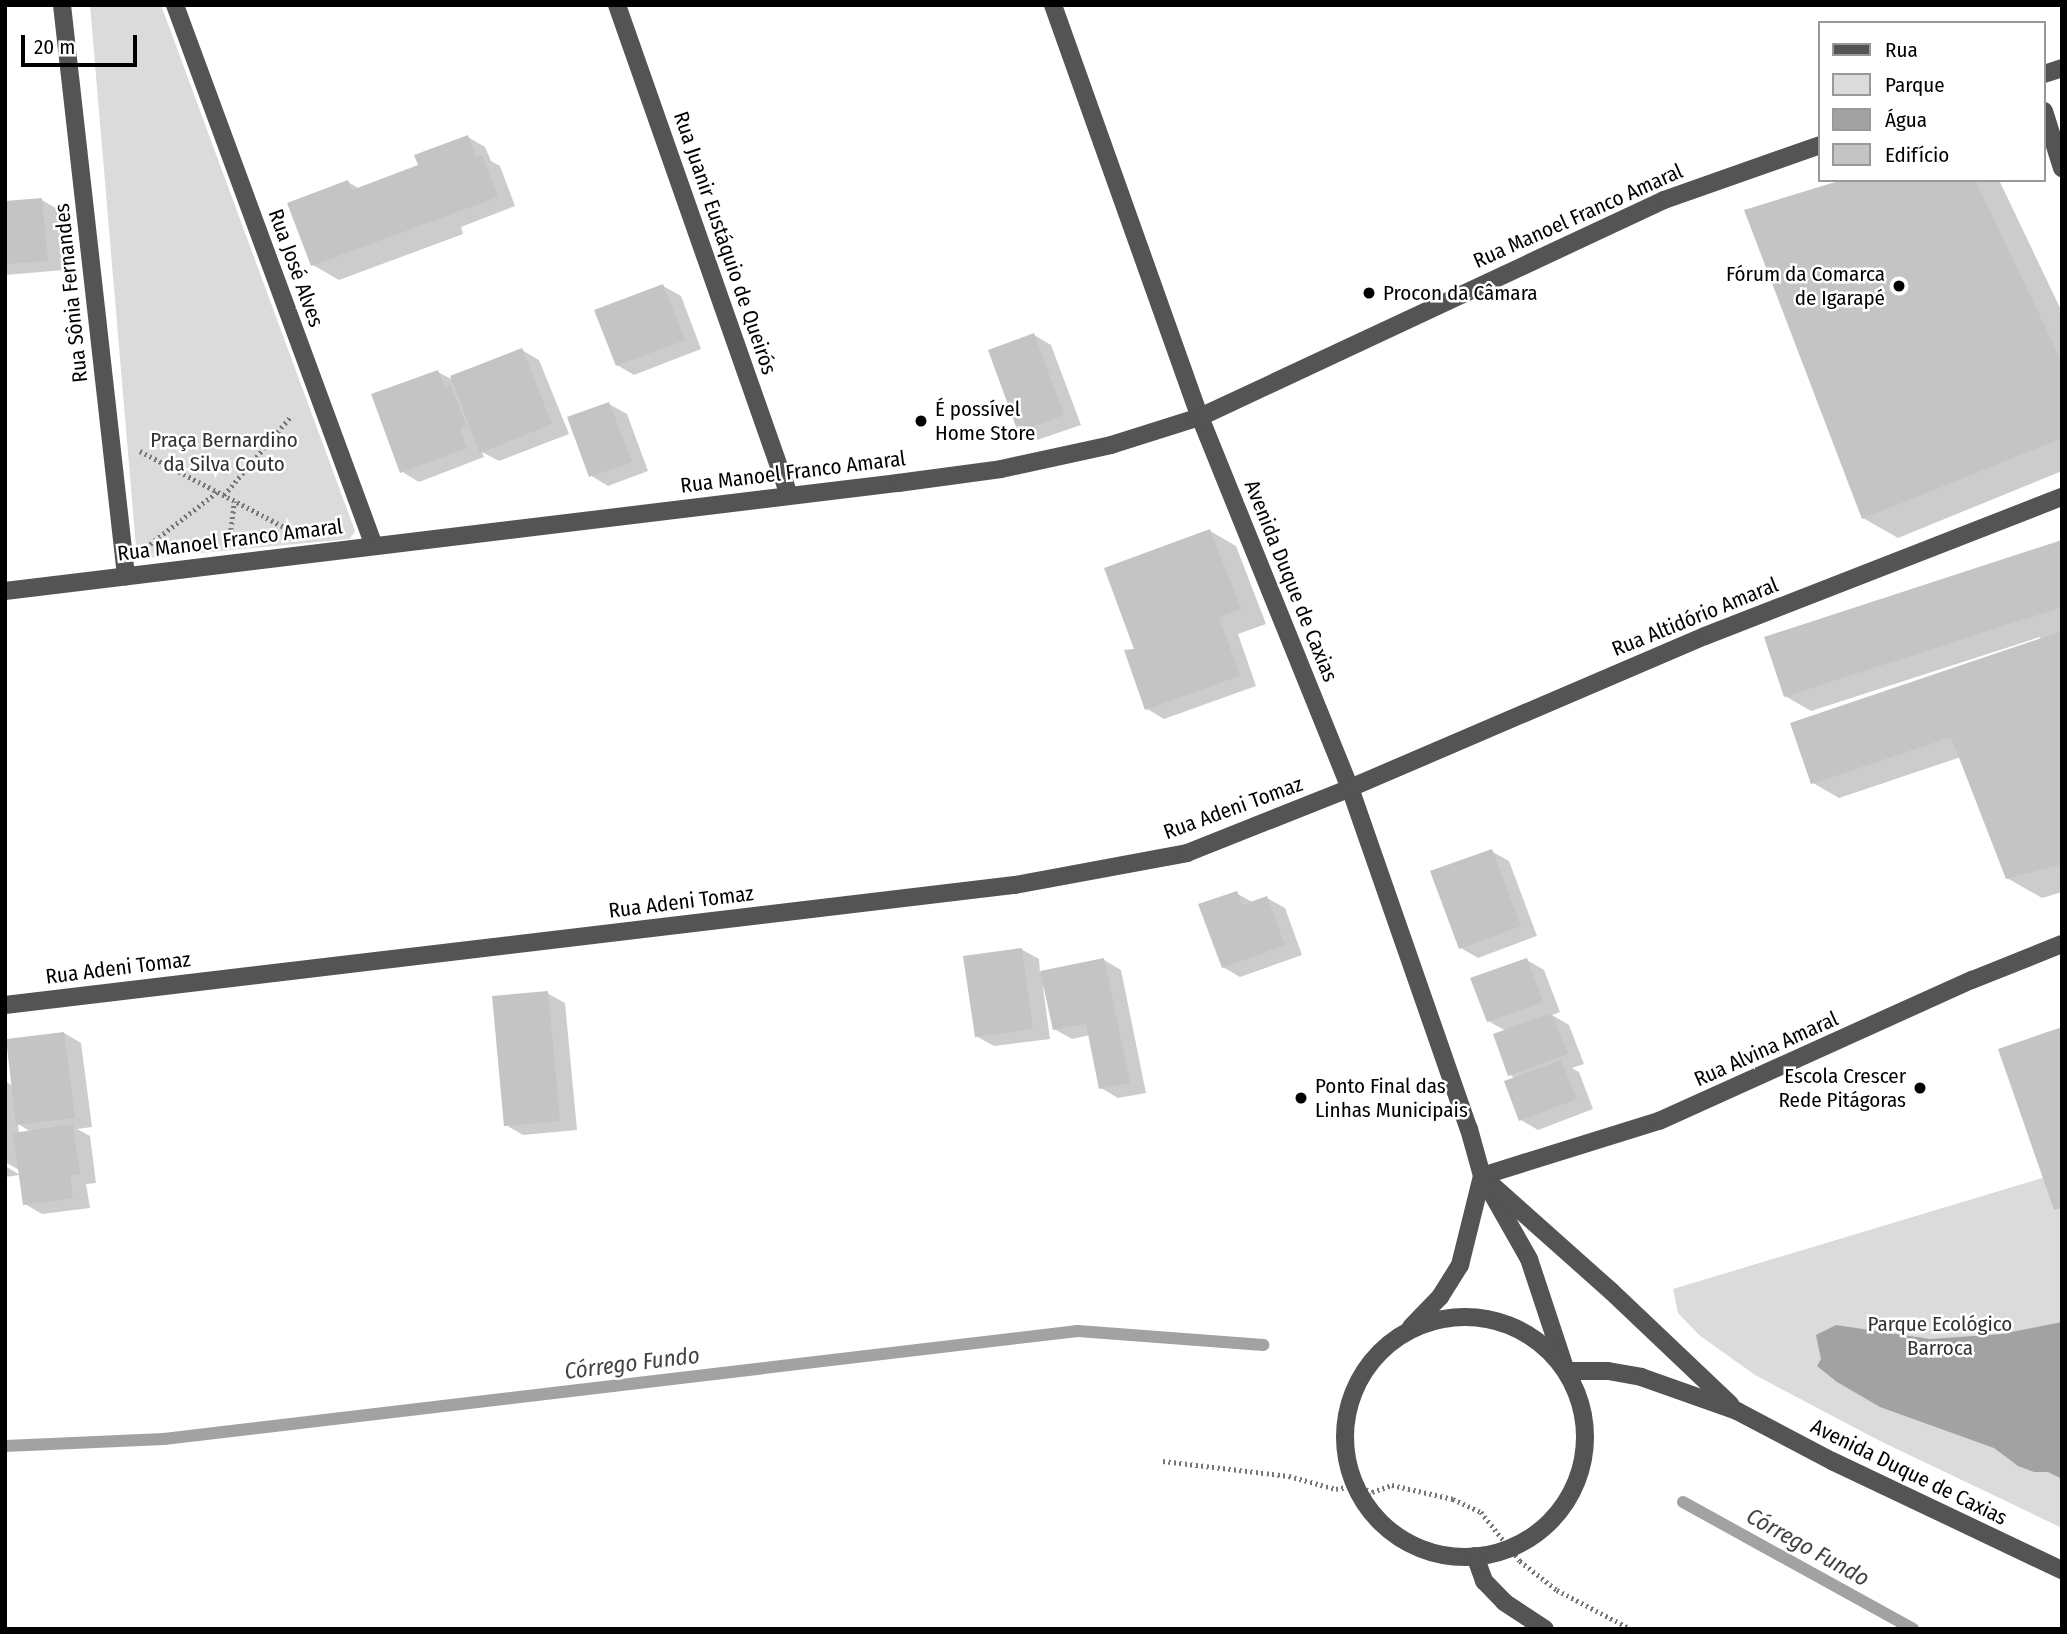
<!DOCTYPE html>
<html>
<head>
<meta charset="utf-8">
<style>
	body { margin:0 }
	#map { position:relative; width:2067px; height:1634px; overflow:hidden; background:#fff; font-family:"Fira Sans Condensed",sans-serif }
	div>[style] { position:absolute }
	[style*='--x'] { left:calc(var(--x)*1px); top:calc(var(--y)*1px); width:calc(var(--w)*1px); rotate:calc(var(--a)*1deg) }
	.green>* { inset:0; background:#dbdbdb }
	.water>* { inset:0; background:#a2a2a2 }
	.shadow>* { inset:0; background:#0003 }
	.stream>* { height:12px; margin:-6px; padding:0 6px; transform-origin:6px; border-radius:6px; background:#a2a2a2 }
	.building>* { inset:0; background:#c4c4c4 }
	.path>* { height:4.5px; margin-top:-2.25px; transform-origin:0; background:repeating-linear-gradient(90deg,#767676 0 2px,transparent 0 5.5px) }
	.minor>* { height:18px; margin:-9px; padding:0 9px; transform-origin:9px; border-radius:9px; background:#545454 }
	.minor>.ring { margin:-9px; padding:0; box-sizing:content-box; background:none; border:18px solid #545454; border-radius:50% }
	.dots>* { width:19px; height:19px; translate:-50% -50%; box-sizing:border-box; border:4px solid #fff; border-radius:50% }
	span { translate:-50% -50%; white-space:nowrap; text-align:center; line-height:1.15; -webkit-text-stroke:5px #fff; paint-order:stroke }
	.street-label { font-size:21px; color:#000 }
	.poi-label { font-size:21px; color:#000 }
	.right { translate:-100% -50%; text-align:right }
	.left { translate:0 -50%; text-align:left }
	.park-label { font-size:21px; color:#323232 }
	.water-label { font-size:23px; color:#434343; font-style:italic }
	.frame { position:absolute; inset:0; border:7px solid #000; pointer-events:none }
	.legend { position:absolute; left:1818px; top:21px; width:228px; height:161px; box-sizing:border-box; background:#fff; border:2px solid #999; margin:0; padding:9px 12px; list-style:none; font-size:21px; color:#000 }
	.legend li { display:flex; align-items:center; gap:14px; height:35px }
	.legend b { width:35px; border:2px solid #999 }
	.scale { position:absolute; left:21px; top:35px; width:116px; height:32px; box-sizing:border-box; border:4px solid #000; border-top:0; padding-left:9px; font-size:21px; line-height:24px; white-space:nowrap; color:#000; -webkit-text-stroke:5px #fff; paint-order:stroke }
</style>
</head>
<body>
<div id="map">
	<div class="green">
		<div style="clip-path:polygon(90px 5px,161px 5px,355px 531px,350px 539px,137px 559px)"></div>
		<div style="clip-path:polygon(2062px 1172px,2062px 1528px,1880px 1441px,1755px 1375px,1699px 1335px,1678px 1313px,1673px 1289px)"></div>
	</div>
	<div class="water">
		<div style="clip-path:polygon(2062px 1322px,2062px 1479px,2048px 1472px,2034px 1472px,2018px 1466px,1994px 1448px,1880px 1407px,1837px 1382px,1817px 1366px,1821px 1359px,1816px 1335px,1836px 1325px,1930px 1339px,2002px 1334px)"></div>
	</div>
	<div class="shadow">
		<div style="clip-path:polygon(468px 137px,485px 147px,491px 161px,500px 166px,515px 206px,461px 227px,463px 234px,339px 280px,313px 265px,348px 182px,360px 189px,418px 167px)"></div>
		<div style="clip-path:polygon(1848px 180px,1999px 180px,2062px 312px,2062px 471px,1898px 538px,1863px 518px)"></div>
		<div style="clip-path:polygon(42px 200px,59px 210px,64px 270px,5px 275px,5px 203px)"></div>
		<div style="clip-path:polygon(663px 286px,681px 296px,701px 349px,634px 375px,617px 365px)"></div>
		<div style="clip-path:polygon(1034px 335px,1051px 345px,1081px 425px,1037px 440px,1019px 430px)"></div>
		<div style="clip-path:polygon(522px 350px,539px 360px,569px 434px,499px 461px,482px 452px,484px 457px,419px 482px,401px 471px,438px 372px,453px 380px)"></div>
		<div style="clip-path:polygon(609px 404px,627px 414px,648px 471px,608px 486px,590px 475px)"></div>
		<div style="clip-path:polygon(1210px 531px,1236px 546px,1266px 624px,1238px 634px,1256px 686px,1164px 719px,1147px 709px,1126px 651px,1136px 648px)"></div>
		<div style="clip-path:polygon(2062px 542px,2062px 892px,2042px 898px,2007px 878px,1961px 757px,1839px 798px,1813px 783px,2041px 640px,2040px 637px,1811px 711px,1785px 696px)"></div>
		<div style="clip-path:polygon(1491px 851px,1509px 861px,1537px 936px,1478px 958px,1461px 948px)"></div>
		<div style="clip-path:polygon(1236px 893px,1254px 903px,1267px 898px,1285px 908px,1302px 955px,1240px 977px,1223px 967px)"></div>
		<div style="clip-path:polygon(1021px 949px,1039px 959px,1040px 973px,1104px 960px,1121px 970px,1146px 1093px,1118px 1098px,1101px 1088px,1090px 1035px,1072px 1039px,1054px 1029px,1045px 987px,1043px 987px,1050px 1039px,994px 1046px,976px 1036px)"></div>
		<div style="clip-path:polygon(1527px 960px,1544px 970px,1560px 1012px,1552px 1015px,1569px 1025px,1584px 1064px,1572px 1068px,1579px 1072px,1593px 1109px,1538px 1130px,1521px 1120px,1516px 1079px,1510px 1075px,1506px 1031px,1488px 1021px)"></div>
		<div style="clip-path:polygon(547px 993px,565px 1003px,577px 1130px,523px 1135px,506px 1125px)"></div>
		<div style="clip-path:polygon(evenodd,64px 1033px,81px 1043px,92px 1127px,77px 1129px,90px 1136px,96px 1183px,86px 1184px,90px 1208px,42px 1214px,25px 1204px,21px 1171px,5px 1162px,5px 1081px,13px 1086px,64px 1033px,18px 1124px,31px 1132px,19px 1134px,18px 1124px)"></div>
		<div style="clip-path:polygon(5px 1166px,20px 1175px,5px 1177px)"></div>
	</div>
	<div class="stream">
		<div style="--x:5;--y:1446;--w:159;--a:-2.5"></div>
		<div style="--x:164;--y:1439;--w:920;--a:-6.74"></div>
		<div style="--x:1078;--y:1331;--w:186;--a:4.3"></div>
		<div style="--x:1683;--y:1502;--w:263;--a:28.9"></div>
	</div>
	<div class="building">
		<div style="clip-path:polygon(468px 135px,476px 157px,482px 155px,498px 197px,311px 266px,287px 203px,348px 180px,352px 190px,418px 165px,414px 155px)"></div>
		<div style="clip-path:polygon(1842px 180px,1975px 180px,2062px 362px,2062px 438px,1862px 519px,1744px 210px)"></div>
		<div style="clip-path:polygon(42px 198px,48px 261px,5px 264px,5px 201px)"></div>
		<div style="clip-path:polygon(663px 284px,685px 340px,616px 366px,594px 310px)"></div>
		<div style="clip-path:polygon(1034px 333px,1064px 415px,1018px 432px,988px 350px)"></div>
		<div style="clip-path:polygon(522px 348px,552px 424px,480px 453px,450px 376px)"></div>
		<div style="clip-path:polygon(438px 370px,445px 387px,451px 385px,466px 425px,460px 428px,467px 448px,400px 473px,371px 394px)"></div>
		<div style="clip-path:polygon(609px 402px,632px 462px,589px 477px,567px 417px)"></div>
		<div style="clip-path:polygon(1210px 529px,1241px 609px,1219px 617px,1240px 676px,1145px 710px,1124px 650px,1134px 649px,1104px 568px)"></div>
		<div style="clip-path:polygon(2062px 540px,2062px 607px,1784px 697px,1764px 637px)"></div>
		<div style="clip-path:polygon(2062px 631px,2062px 864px,2006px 879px,1951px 737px,1811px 784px,1790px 723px)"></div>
		<div style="clip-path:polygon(1492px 849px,1521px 926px,1459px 949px,1430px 871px)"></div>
		<div style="clip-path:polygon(1237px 891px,1242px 905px,1267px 896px,1285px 945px,1222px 968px,1198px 904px)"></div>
		<div style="clip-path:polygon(1022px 948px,1033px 1029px,975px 1037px,963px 956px)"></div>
		<div style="clip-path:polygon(1104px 958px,1130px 1083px,1099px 1089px,1086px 1024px,1053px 1030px,1040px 971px)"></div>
		<div style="clip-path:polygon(1527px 958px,1543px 1002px,1487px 1022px,1470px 978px)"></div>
		<div style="clip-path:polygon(548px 991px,560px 1121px,504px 1126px,492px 996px)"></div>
		<div style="clip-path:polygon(1551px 1013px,1568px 1054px,1508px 1076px,1493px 1034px)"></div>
		<div style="clip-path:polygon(2062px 1027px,2062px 1208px,2054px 1210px,1998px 1049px)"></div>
		<div style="clip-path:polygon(64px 1032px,75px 1118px,16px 1125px,6px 1039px)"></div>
		<div style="clip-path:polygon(1561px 1060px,1577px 1099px,1519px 1121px,1504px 1081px)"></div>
		<div style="clip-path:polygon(73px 1124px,80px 1174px,70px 1175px,73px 1198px,23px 1205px,13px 1133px)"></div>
	</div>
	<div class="path">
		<div style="--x:140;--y:451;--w:163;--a:27.8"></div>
		<div style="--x:224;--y:495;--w:104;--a:-49.7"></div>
		<div style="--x:230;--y:535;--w:34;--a:-83"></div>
		<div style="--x:150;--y:544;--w:85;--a:-37.8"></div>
		<div style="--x:1163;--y:1461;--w:127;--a:6.8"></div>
		<div style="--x:1289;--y:1476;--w:49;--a:15.5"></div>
		<div style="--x:1336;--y:1489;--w:20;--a:-11"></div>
		<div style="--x:1356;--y:1485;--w:17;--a:24"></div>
		<div style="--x:1372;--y:1492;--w:21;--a:-19"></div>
		<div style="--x:1392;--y:1485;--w:63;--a:12.9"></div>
		<div style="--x:1453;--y:1499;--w:31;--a:25"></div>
		<div style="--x:1481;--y:1512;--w:63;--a:51.5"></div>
		<div style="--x:1520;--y:1561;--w:47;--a:38.1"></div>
		<div style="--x:1557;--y:1590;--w:84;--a:27.8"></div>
	</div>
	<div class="minor">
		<div style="--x:62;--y:5;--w:575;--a:83.6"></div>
		<div style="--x:175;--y:5;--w:576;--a:69.8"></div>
		<div style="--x:617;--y:5;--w:519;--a:70.66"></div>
		<div style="--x:1053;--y:5;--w:437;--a:70.4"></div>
		<div style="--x:1200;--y:417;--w:400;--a:68"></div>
		<div style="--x:1350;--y:788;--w:361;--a:70.8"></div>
		<div style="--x:1469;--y:1129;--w:49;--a:74.5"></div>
		<div style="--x:1482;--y:1176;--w:95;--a:60.5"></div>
		<div style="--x:1529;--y:1259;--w:118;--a:71.7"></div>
		<div style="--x:1566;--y:1371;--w:42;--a:0"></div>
		<div style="--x:1608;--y:1371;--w:34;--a:10"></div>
		<div style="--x:1641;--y:1377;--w:102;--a:19.5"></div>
		<div style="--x:1737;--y:1411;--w:107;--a:27.8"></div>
		<div style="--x:1832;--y:1461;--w:255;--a:25.4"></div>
		<div style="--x:2044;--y:74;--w:19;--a:-18"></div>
		<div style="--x:2044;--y:111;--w:60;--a:72.5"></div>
		<div style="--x:5;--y:591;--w:900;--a:-6.9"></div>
		<div style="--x:898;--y:483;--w:104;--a:-7.7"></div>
		<div style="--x:1001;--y:469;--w:113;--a:-12.3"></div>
		<div style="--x:1111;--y:445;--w:93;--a:-17.5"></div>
		<div style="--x:1200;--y:417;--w:512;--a:-25.06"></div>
		<div style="--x:1664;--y:200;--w:165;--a:-19.4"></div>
		<div style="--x:5;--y:1005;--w:1017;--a:-6.78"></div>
		<div style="--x:1015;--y:885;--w:175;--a:-10.5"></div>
		<div style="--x:1187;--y:853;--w:175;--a:-21.7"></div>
		<div style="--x:1350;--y:788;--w:386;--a:-23.2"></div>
		<div style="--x:1705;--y:636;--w:383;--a:-21.3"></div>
		<div style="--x:1482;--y:1176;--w:185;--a:-17.3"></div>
		<div style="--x:1659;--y:1121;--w:343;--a:-24.3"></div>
		<div style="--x:1972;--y:980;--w:97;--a:-21.8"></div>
		<div style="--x:1493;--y:1186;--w:159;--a:41.7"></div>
		<div style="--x:1612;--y:1292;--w:163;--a:43.5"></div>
		<div class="ring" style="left:1345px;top:1317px;width:222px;height:222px"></div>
		<div style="--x:1411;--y:1327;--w:42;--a:-46"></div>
		<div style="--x:1440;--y:1297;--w:38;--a:-58"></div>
		<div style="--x:1460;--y:1265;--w:92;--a:-76.1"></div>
		<div style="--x:1475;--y:1556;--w:27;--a:70"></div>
		<div style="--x:1484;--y:1581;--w:29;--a:46"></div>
		<div style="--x:1504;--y:1602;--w:49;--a:33.4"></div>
	</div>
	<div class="dots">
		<div style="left:1899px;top:286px;background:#000"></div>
		<div style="left:1369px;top:293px;background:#000"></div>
		<div style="left:921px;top:421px;background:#000"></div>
		<div style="left:1920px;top:1088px;background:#000"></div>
		<div style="left:1301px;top:1098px;background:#000"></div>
	</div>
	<div class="street-label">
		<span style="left:1578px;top:216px;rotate:-24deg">Rua Manoel Franco Amaral</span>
		<span style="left:725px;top:243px;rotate:71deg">Rua Juanir Eustáquio de Queirós</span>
		<span style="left:296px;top:268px;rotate:70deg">Rua José Alves</span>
		<span style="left:71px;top:293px;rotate:-96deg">Rua Sônia Fernandes</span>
		<span style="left:793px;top:472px;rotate:-7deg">Rua Manoel Franco Amaral</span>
		<span style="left:230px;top:540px;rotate:-7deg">Rua Manoel Franco Amaral</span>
		<span style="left:1291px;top:581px;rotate:68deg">Avenida Duque de Caxias</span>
		<span style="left:1695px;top:617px;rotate:-22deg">Rua Altidório Amaral</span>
		<span style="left:1233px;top:808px;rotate:-20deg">Rua Adeni Tomaz</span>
		<span style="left:681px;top:902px;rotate:-7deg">Rua Adeni Tomaz</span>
		<span style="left:118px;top:968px;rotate:-7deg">Rua Adeni Tomaz</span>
		<span style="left:1766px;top:1049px;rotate:-24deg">Rua Alvina Amaral</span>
		<span style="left:1909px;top:1472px;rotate:26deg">Avenida Duque de Caxias</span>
	</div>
	<div class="poi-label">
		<span class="right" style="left:1885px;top:286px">Fórum da Comarca<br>de Igarapé</span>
		<span class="left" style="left:1383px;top:293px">Procon da Câmara</span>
		<span class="left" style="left:935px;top:421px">É possível<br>Home Store</span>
		<span class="right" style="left:1906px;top:1088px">Escola Crescer<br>Rede Pitágoras</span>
		<span class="left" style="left:1315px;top:1098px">Ponto Final das<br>Linhas Municipais</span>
	</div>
	<div class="park-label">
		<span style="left:224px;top:452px">Praça Bernardino<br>da Silva Couto</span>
		<span style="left:1940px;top:1336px">Parque Ecológico<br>Barroca</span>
	</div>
	<div class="water-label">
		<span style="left:632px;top:1363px;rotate:-7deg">Córrego Fundo</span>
		<span style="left:1808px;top:1547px;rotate:29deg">Córrego Fundo</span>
	</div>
	<div class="frame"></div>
	<ul class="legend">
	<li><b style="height:9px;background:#545454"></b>Rua</li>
	<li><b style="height:19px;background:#dbdbdb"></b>Parque</li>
	<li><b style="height:19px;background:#a2a2a2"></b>Água</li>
	<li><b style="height:19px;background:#c4c4c4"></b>Edifício</li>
	</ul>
	<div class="scale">20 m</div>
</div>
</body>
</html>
